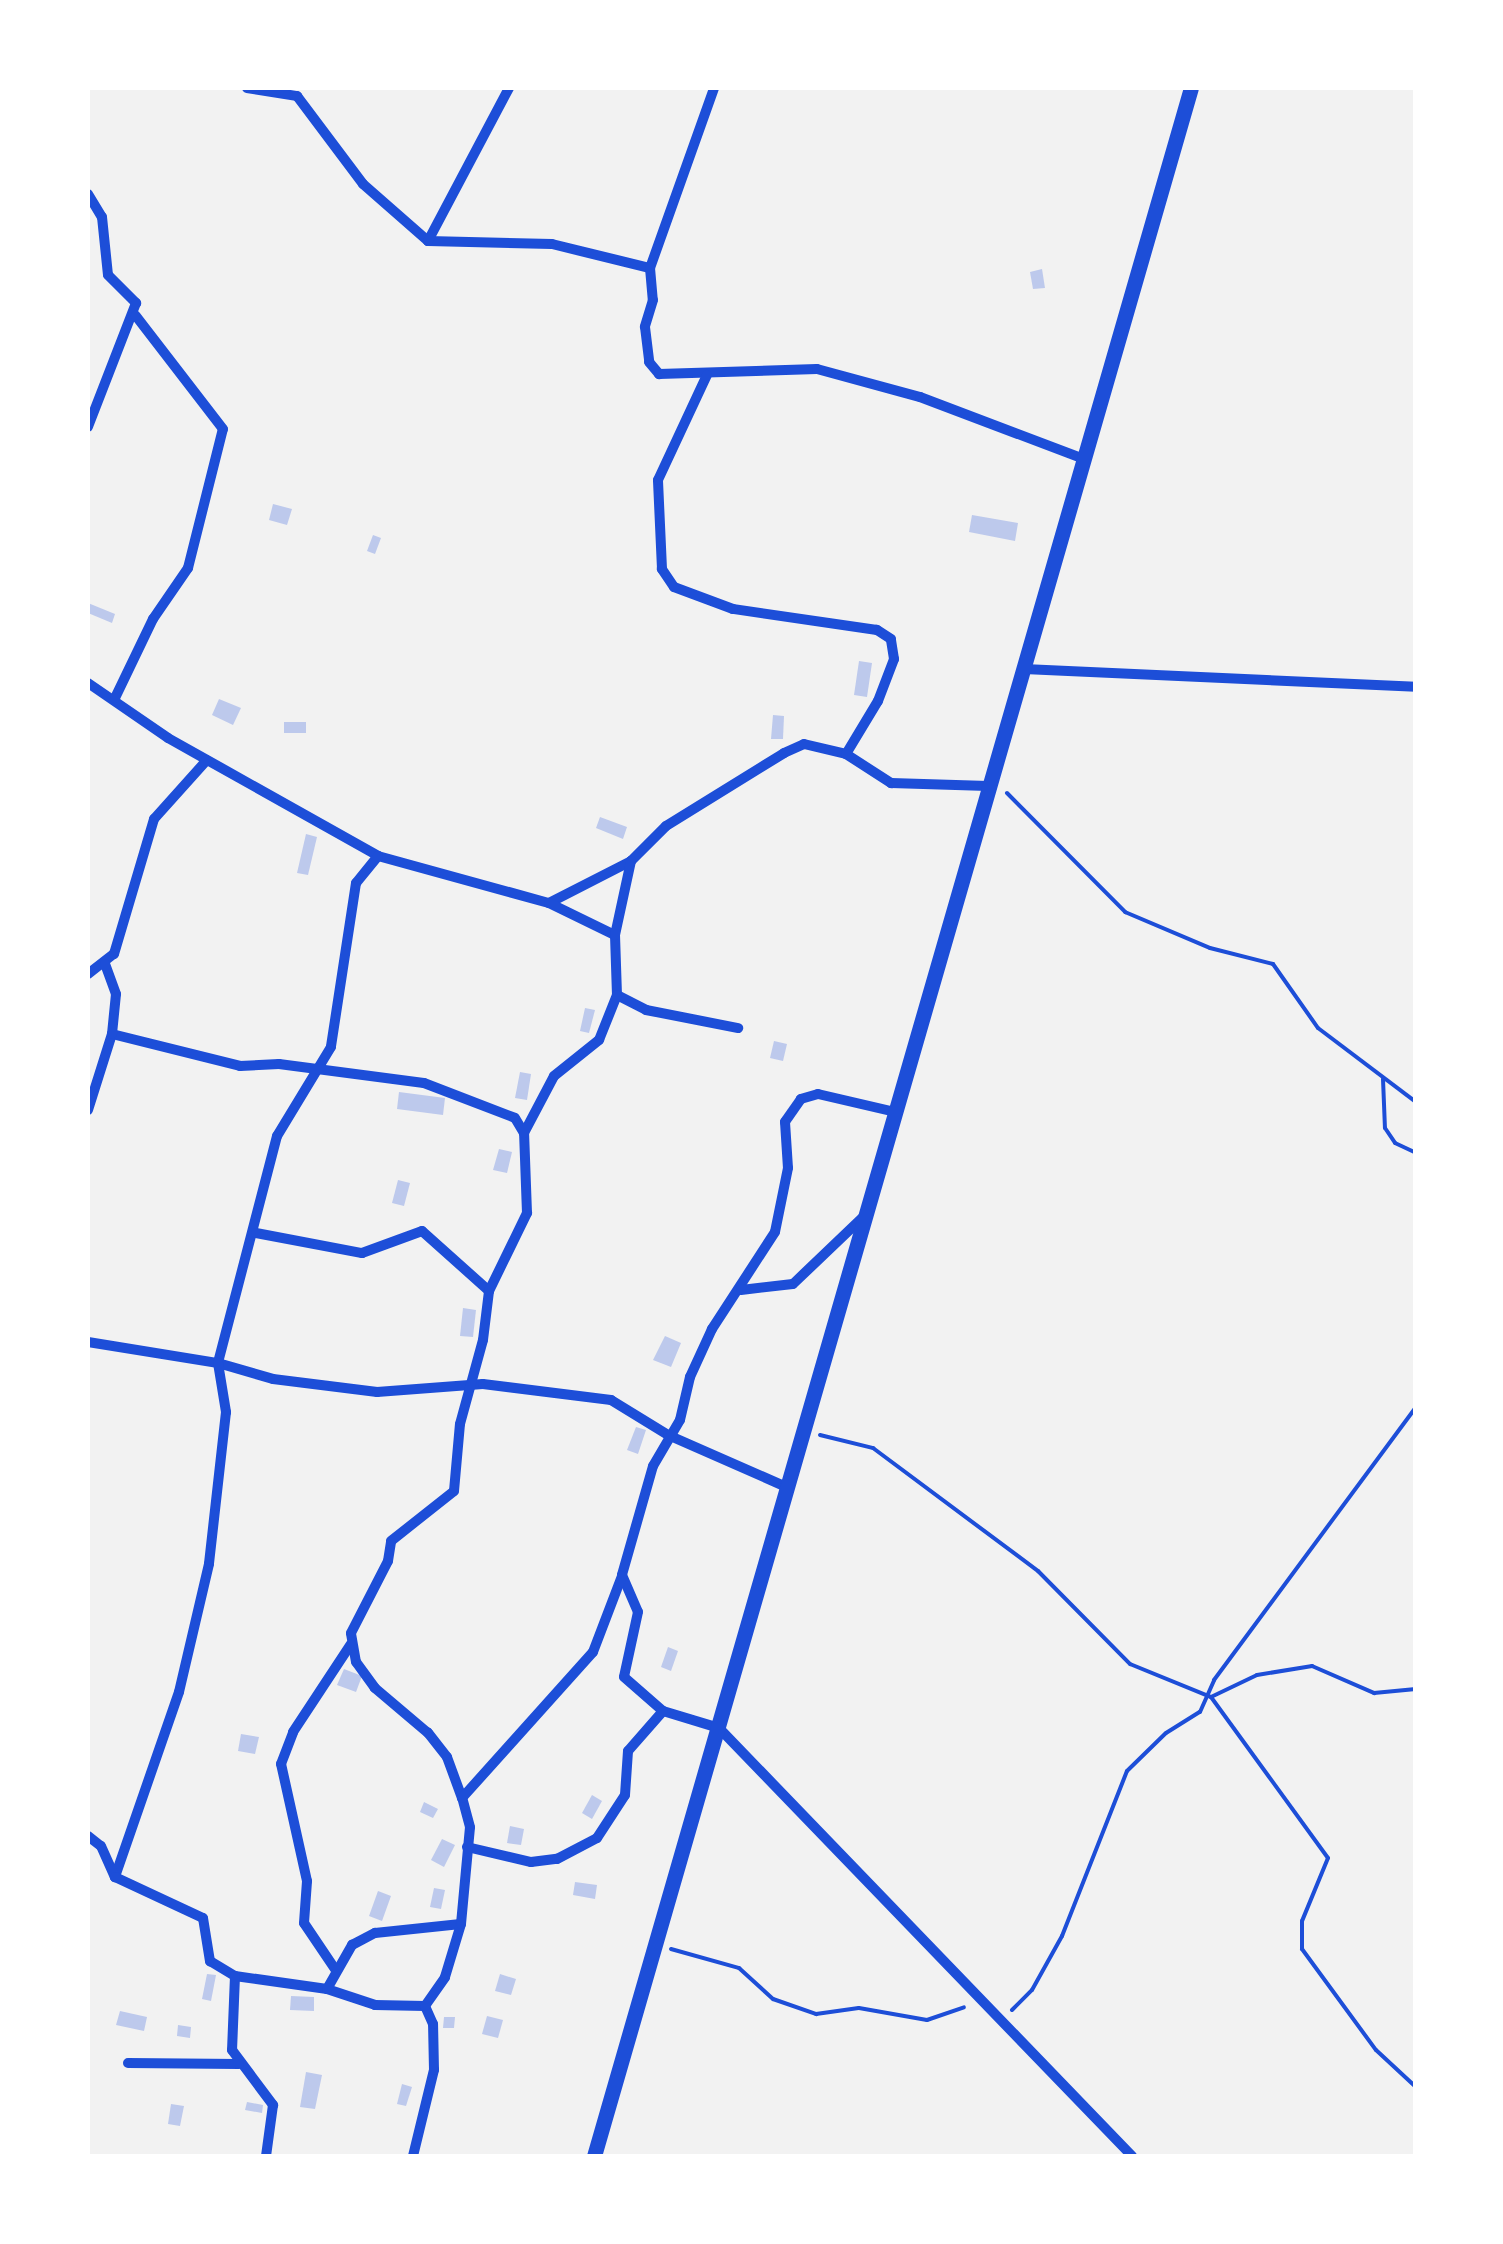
<!DOCTYPE html>
<html>
<head>
<meta charset="utf-8">
<style>
	body { margin:0 }
	#map { position:relative; width:1503px; height:2244px; overflow:hidden; background:#f2f2f2; font-family:"Noto Sans",sans-serif }
	div>[style] { position:absolute }
	[style*='--x'] { left:calc(var(--x)*1px); top:calc(var(--y)*1px); width:calc(var(--w)*1px); rotate:calc(var(--a)*1deg) }
	.building>* { inset:0; background:#bdc9ec }
	.path>* { height:4px; margin:-2px; padding:0 2px; transform-origin:2px; border-radius:2px; background:#1d4ed8 }
	.minor>* { height:10px; margin:-5px; padding:0 5px; transform-origin:5px; border-radius:5px; background:#1d4ed8 }
	.secondary>* { height:15px; margin:-7.5px; padding:0 7.5px; transform-origin:7.5px; border-radius:7.5px; background:#1d4ed8 }
	span { translate:-50% -50%; white-space:nowrap; text-align:center; line-height:1.15; -webkit-text-stroke:10px #fff; paint-order:stroke }
	.frame { position:absolute; inset:0; border:90px solid #fff; pointer-events:none }
</style>
</head>
<body>
<div id="map">
	<div class="building">
		<div style="clip-path:polygon(1042px 269px,1045px 288px,1033px 289px,1030px 272px)"></div>
		<div style="clip-path:polygon(273px 504px,292px 509px,287px 525px,269px 520px)"></div>
		<div style="clip-path:polygon(972px 515px,1018px 523px,1015px 541px,969px 532px)"></div>
		<div style="clip-path:polygon(373px 535px,381px 538px,375px 554px,367px 551px)"></div>
		<div style="clip-path:polygon(88px 603px,115px 614px,112px 623px,88px 613px)"></div>
		<div style="clip-path:polygon(859px 661px,872px 663px,867px 697px,854px 695px)"></div>
		<div style="clip-path:polygon(219px 699px,241px 708px,233px 725px,212px 715px)"></div>
		<div style="clip-path:polygon(773px 715px,784px 716px,783px 739px,771px 739px)"></div>
		<div style="clip-path:polygon(284px 722px,306px 722px,306px 733px,284px 733px)"></div>
		<div style="clip-path:polygon(600px 817px,627px 827px,623px 839px,596px 828px)"></div>
		<div style="clip-path:polygon(306px 834px,317px 837px,308px 875px,297px 873px)"></div>
		<div style="clip-path:polygon(585px 1008px,595px 1010px,589px 1033px,580px 1031px)"></div>
		<div style="clip-path:polygon(774px 1041px,787px 1044px,783px 1061px,770px 1058px)"></div>
		<div style="clip-path:polygon(520px 1072px,531px 1074px,527px 1100px,515px 1098px)"></div>
		<div style="clip-path:polygon(399px 1092px,445px 1098px,443px 1115px,397px 1109px)"></div>
		<div style="clip-path:polygon(499px 1149px,512px 1152px,507px 1173px,493px 1170px)"></div>
		<div style="clip-path:polygon(398px 1180px,410px 1183px,404px 1206px,392px 1203px)"></div>
		<div style="clip-path:polygon(463px 1308px,476px 1310px,473px 1337px,460px 1336px)"></div>
		<div style="clip-path:polygon(665px 1336px,681px 1343px,671px 1367px,653px 1360px)"></div>
		<div style="clip-path:polygon(636px 1427px,646px 1430px,638px 1454px,627px 1450px)"></div>
		<div style="clip-path:polygon(668px 1647px,678px 1651px,671px 1671px,661px 1667px)"></div>
		<div style="clip-path:polygon(344px 1669px,362px 1676px,356px 1692px,337px 1685px)"></div>
		<div style="clip-path:polygon(241px 1734px,259px 1737px,255px 1754px,238px 1751px)"></div>
		<div style="clip-path:polygon(592px 1795px,602px 1801px,592px 1819px,582px 1813px)"></div>
		<div style="clip-path:polygon(424px 1802px,438px 1809px,433px 1818px,420px 1812px)"></div>
		<div style="clip-path:polygon(510px 1826px,524px 1829px,521px 1845px,507px 1843px)"></div>
		<div style="clip-path:polygon(442px 1839px,455px 1845px,444px 1867px,431px 1860px)"></div>
		<div style="clip-path:polygon(575px 1882px,597px 1885px,595px 1899px,573px 1895px)"></div>
		<div style="clip-path:polygon(434px 1888px,445px 1890px,441px 1909px,430px 1907px)"></div>
		<div style="clip-path:polygon(378px 1891px,391px 1896px,382px 1921px,369px 1916px)"></div>
		<div style="clip-path:polygon(207px 1974px,216px 1975px,211px 2001px,202px 1999px)"></div>
		<div style="clip-path:polygon(500px 1974px,516px 1979px,511px 1995px,495px 1991px)"></div>
		<div style="clip-path:polygon(291px 1996px,314px 1997px,314px 2011px,290px 2010px)"></div>
		<div style="clip-path:polygon(120px 2011px,147px 2017px,144px 2031px,116px 2025px)"></div>
		<div style="clip-path:polygon(487px 2016px,503px 2020px,498px 2038px,482px 2034px)"></div>
		<div style="clip-path:polygon(444px 2017px,455px 2017px,454px 2028px,443px 2028px)"></div>
		<div style="clip-path:polygon(178px 2025px,191px 2027px,190px 2038px,177px 2036px)"></div>
		<div style="clip-path:polygon(306px 2072px,322px 2075px,315px 2109px,300px 2107px)"></div>
		<div style="clip-path:polygon(402px 2084px,412px 2087px,406px 2106px,397px 2104px)"></div>
		<div style="clip-path:polygon(247px 2102px,263px 2105px,262px 2113px,245px 2110px)"></div>
		<div style="clip-path:polygon(171px 2104px,184px 2106px,180px 2126px,168px 2124px)"></div>
	</div>
	<div class="path">
		<div style="--x:1007;--y:793;--w:168;--a:45.2"></div>
		<div style="--x:1125;--y:912;--w:92;--a:23"></div>
		<div style="--x:1210;--y:948;--w:65;--a:14.3"></div>
		<div style="--x:1273;--y:964;--w:78;--a:54.9"></div>
		<div style="--x:1318;--y:1028;--w:123;--a:37.1"></div>
		<div style="--x:1383;--y:1079;--w:49;--a:87.7"></div>
		<div style="--x:1385;--y:1128;--w:18;--a:56"></div>
		<div style="--x:1395;--y:1143;--w:23;--a:25"></div>
		<div style="--x:820;--y:1435;--w:55;--a:13.8"></div>
		<div style="--x:873;--y:1448;--w:206;--a:36.7"></div>
		<div style="--x:1038;--y:1571;--w:131;--a:45.3"></div>
		<div style="--x:1130;--y:1664;--w:87;--a:22.2"></div>
		<div style="--x:1211;--y:1697;--w:199;--a:54"></div>
		<div style="--x:1328;--y:1858;--w:68;--a:112.4"></div>
		<div style="--x:1302;--y:1921;--w:28;--a:90"></div>
		<div style="--x:1302;--y:1949;--w:125;--a:53.8"></div>
		<div style="--x:1376;--y:2050;--w:54;--a:42.8"></div>
		<div style="--x:1211;--y:1697;--w:51;--a:-25.6"></div>
		<div style="--x:1257;--y:1675;--w:56;--a:-9.3"></div>
		<div style="--x:1312;--y:1666;--w:68;--a:23.5"></div>
		<div style="--x:1374;--y:1693;--w:42;--a:-5.4"></div>
		<div style="--x:671;--y:1949;--w:71;--a:15.6"></div>
		<div style="--x:739;--y:1968;--w:46;--a:42.4"></div>
		<div style="--x:773;--y:1999;--w:46;--a:19.2"></div>
		<div style="--x:816;--y:2014;--w:43;--a:-7.9"></div>
		<div style="--x:859;--y:2008;--w:69;--a:10"></div>
		<div style="--x:927;--y:2020;--w:39;--a:-19"></div>
		<div style="--x:1012;--y:2010;--w:28;--a:-45"></div>
		<div style="--x:1032;--y:1990;--w:62;--a:-60.9"></div>
		<div style="--x:1062;--y:1936;--w:177;--a:-68.5"></div>
		<div style="--x:1127;--y:1771;--w:54;--a:-44.3"></div>
		<div style="--x:1166;--y:1733;--w:40;--a:-32"></div>
		<div style="--x:1200;--y:1712;--w:35;--a:-66"></div>
		<div style="--x:1214;--y:1680;--w:340;--a:-53.5"></div>
	</div>
	<div class="minor">
		<div style="--x:247;--y:88;--w:51;--a:9.1"></div>
		<div style="--x:297;--y:96;--w:110;--a:53.1"></div>
		<div style="--x:363;--y:184;--w:86;--a:41.2"></div>
		<div style="--x:428;--y:241;--w:124;--a:1.4"></div>
		<div style="--x:552;--y:244;--w:101;--a:13.8"></div>
		<div style="--x:650;--y:268;--w:32;--a:85"></div>
		<div style="--x:653;--y:300;--w:28;--a:107"></div>
		<div style="--x:645;--y:327;--w:35;--a:83"></div>
		<div style="--x:649;--y:362;--w:16;--a:50"></div>
		<div style="--x:659;--y:374;--w:158;--a:-1.8"></div>
		<div style="--x:817;--y:369;--w:107;--a:15.2"></div>
		<div style="--x:920;--y:397;--w:175;--a:20.7"></div>
		<div style="--x:88;--y:194;--w:27;--a:59"></div>
		<div style="--x:102;--y:217;--w:58;--a:84.1"></div>
		<div style="--x:108;--y:275;--w:40;--a:45"></div>
		<div style="--x:136;--y:303;--w:133;--a:111.2"></div>
		<div style="--x:428;--y:241;--w:173;--a:-62.1"></div>
		<div style="--x:650;--y:268;--w:191;--a:-70.4"></div>
		<div style="--x:1024;--y:669;--w:392;--a:2.6"></div>
		<div style="--x:88;--y:683;--w:97;--a:34.5"></div>
		<div style="--x:168;--y:738;--w:241;--a:29.3"></div>
		<div style="--x:378;--y:856;--w:177;--a:15.4"></div>
		<div style="--x:549;--y:903;--w:92;--a:-27.1"></div>
		<div style="--x:631;--y:861;--w:49;--a:-45"></div>
		<div style="--x:666;--y:826;--w:139;--a:-31.7"></div>
		<div style="--x:784;--y:753;--w:22;--a:-24"></div>
		<div style="--x:804;--y:744;--w:43;--a:13.4"></div>
		<div style="--x:846;--y:754;--w:62;--a:-58.9"></div>
		<div style="--x:878;--y:701;--w:45;--a:-69.1"></div>
		<div style="--x:894;--y:659;--w:20;--a:-99"></div>
		<div style="--x:891;--y:639;--w:17;--a:-147"></div>
		<div style="--x:877;--y:630;--w:146;--a:-171.7"></div>
		<div style="--x:733;--y:609;--w:63;--a:-159.6"></div>
		<div style="--x:674;--y:587;--w:22;--a:-124"></div>
		<div style="--x:662;--y:569;--w:89;--a:-92.6"></div>
		<div style="--x:658;--y:480;--w:116;--a:-65"></div>
		<div style="--x:115;--y:698;--w:88;--a:-64.3"></div>
		<div style="--x:153;--y:619;--w:62;--a:-55.5"></div>
		<div style="--x:188;--y:568;--w:143;--a:-75.9"></div>
		<div style="--x:223;--y:429;--w:143;--a:-127.6"></div>
		<div style="--x:846;--y:754;--w:54;--a:32.8"></div>
		<div style="--x:891;--y:783;--w:97;--a:1.8"></div>
		<div style="--x:378;--y:856;--w:35;--a:129"></div>
		<div style="--x:356;--y:883;--w:166;--a:98.7"></div>
		<div style="--x:331;--y:1047;--w:104;--a:121.2"></div>
		<div style="--x:277;--y:1136;--w:235;--a:104.6"></div>
		<div style="--x:218;--y:1363;--w:57;--a:16.2"></div>
		<div style="--x:273;--y:1379;--w:105;--a:7.1"></div>
		<div style="--x:377;--y:1392;--w:106;--a:-4.3"></div>
		<div style="--x:483;--y:1384;--w:129;--a:7.1"></div>
		<div style="--x:611;--y:1400;--w:67;--a:31.6"></div>
		<div style="--x:668;--y:1435;--w:132;--a:23.7"></div>
		<div style="--x:549;--y:903;--w:73;--a:25.9"></div>
		<div style="--x:615;--y:935;--w:60;--a:88.1"></div>
		<div style="--x:617;--y:995;--w:33;--a:27"></div>
		<div style="--x:646;--y:1010;--w:94;--a:11.1"></div>
		<div style="--x:615;--y:935;--w:76;--a:-77.8"></div>
		<div style="--x:88;--y:974;--w:33;--a:-38"></div>
		<div style="--x:114;--y:954;--w:141;--a:-73.5"></div>
		<div style="--x:154;--y:819;--w:79;--a:-48.1"></div>
		<div style="--x:112;--y:1034;--w:132;--a:14"></div>
		<div style="--x:240;--y:1066;--w:39;--a:-3"></div>
		<div style="--x:279;--y:1064;--w:146;--a:7.5"></div>
		<div style="--x:424;--y:1083;--w:97;--a:21"></div>
		<div style="--x:515;--y:1118;--w:17;--a:59"></div>
		<div style="--x:88;--y:1110;--w:80;--a:-72.5"></div>
		<div style="--x:112;--y:1034;--w:40;--a:-84.3"></div>
		<div style="--x:116;--y:994;--w:32;--a:-110"></div>
		<div style="--x:891;--y:1111;--w:75;--a:-166.9"></div>
		<div style="--x:818;--y:1094;--w:18;--a:164"></div>
		<div style="--x:801;--y:1099;--w:28;--a:125"></div>
		<div style="--x:785;--y:1122;--w:46;--a:86.3"></div>
		<div style="--x:788;--y:1168;--w:65;--a:101.5"></div>
		<div style="--x:775;--y:1232;--w:116;--a:123"></div>
		<div style="--x:712;--y:1329;--w:53;--a:114.6"></div>
		<div style="--x:690;--y:1377;--w:44;--a:103.1"></div>
		<div style="--x:680;--y:1420;--w:53;--a:120.4"></div>
		<div style="--x:653;--y:1466;--w:113;--a:105.9"></div>
		<div style="--x:622;--y:1575;--w:40;--a:66.6"></div>
		<div style="--x:638;--y:1612;--w:66;--a:102.2"></div>
		<div style="--x:624;--y:1677;--w:52;--a:41.1"></div>
		<div style="--x:663;--y:1711;--w:59;--a:16.9"></div>
		<div style="--x:719;--y:1728;--w:595;--a:46.02"></div>
		<div style="--x:256;--y:1233;--w:108;--a:10.7"></div>
		<div style="--x:362;--y:1253;--w:64;--a:-20.1"></div>
		<div style="--x:422;--y:1231;--w:90;--a:41.8"></div>
		<div style="--x:741;--y:1290;--w:52;--a:-6.6"></div>
		<div style="--x:793;--y:1284;--w:95;--a:-43.7"></div>
		<div style="--x:88;--y:1342;--w:132;--a:9.2"></div>
		<div style="--x:218;--y:1363;--w:50;--a:80.7"></div>
		<div style="--x:226;--y:1412;--w:153;--a:96.4"></div>
		<div style="--x:209;--y:1564;--w:131;--a:103.2"></div>
		<div style="--x:179;--y:1692;--w:196;--a:109.1"></div>
		<div style="--x:462;--y:1798;--w:44;--a:-110.1"></div>
		<div style="--x:447;--y:1757;--w:31;--a:-128"></div>
		<div style="--x:428;--y:1733;--w:70;--a:-139.7"></div>
		<div style="--x:375;--y:1688;--w:32;--a:-126"></div>
		<div style="--x:356;--y:1662;--w:29;--a:-100"></div>
		<div style="--x:351;--y:1633;--w:81;--a:-62.8"></div>
		<div style="--x:388;--y:1561;--w:20;--a:-81"></div>
		<div style="--x:391;--y:1541;--w:80;--a:-38.4"></div>
		<div style="--x:454;--y:1491;--w:67;--a:-84.9"></div>
		<div style="--x:460;--y:1424;--w:87;--a:-74.7"></div>
		<div style="--x:483;--y:1340;--w:49;--a:-83"></div>
		<div style="--x:489;--y:1291;--w:87;--a:-64"></div>
		<div style="--x:527;--y:1213;--w:80;--a:-92.1"></div>
		<div style="--x:524;--y:1133;--w:64;--a:-62.2"></div>
		<div style="--x:554;--y:1076;--w:58;--a:-38.7"></div>
		<div style="--x:599;--y:1040;--w:48;--a:-68.2"></div>
		<div style="--x:88;--y:1836;--w:16;--a:38"></div>
		<div style="--x:101;--y:1846;--w:34;--a:66"></div>
		<div style="--x:115;--y:1877;--w:97;--a:25"></div>
		<div style="--x:203;--y:1918;--w:44;--a:80.8"></div>
		<div style="--x:210;--y:1961;--w:29;--a:31"></div>
		<div style="--x:235;--y:1976;--w:93;--a:8"></div>
		<div style="--x:327;--y:1989;--w:51;--a:18.4"></div>
		<div style="--x:375;--y:2005;--w:50;--a:1.1"></div>
		<div style="--x:467;--y:1847;--w:66;--a:13.2"></div>
		<div style="--x:531;--y:1862;--w:26;--a:-7"></div>
		<div style="--x:557;--y:1859;--w:45;--a:-27.7"></div>
		<div style="--x:597;--y:1838;--w:51;--a:-56.9"></div>
		<div style="--x:625;--y:1795;--w:44;--a:-86.1"></div>
		<div style="--x:628;--y:1751;--w:53;--a:-48.8"></div>
		<div style="--x:335;--y:1969;--w:55;--a:-124"></div>
		<div style="--x:304;--y:1923;--w:42;--a:-85.9"></div>
		<div style="--x:307;--y:1881;--w:120;--a:-102.5"></div>
		<div style="--x:281;--y:1764;--w:34;--a:-69"></div>
		<div style="--x:293;--y:1732;--w:105;--a:-56.6"></div>
		<div style="--x:235;--y:1976;--w:74;--a:92.3"></div>
		<div style="--x:232;--y:2050;--w:69;--a:53.3"></div>
		<div style="--x:273;--y:2105;--w:51;--a:97.8"></div>
		<div style="--x:327;--y:1989;--w:51;--a:-60.4"></div>
		<div style="--x:352;--y:1945;--w:26;--a:-28"></div>
		<div style="--x:375;--y:1933;--w:86;--a:-6"></div>
		<div style="--x:128;--y:2063;--w:111;--a:0.5"></div>
		<div style="--x:413;--y:2156;--w:89;--a:-76.3"></div>
		<div style="--x:434;--y:2070;--w:46;--a:-91.2"></div>
		<div style="--x:433;--y:2024;--w:20;--a:-114"></div>
		<div style="--x:425;--y:2006;--w:35;--a:-55"></div>
		<div style="--x:445;--y:1977;--w:55;--a:-73.2"></div>
		<div style="--x:461;--y:1924;--w:97;--a:-84.7"></div>
		<div style="--x:470;--y:1827;--w:30;--a:-105"></div>
		<div style="--x:462;--y:1798;--w:196;--a:-48.1"></div>
		<div style="--x:593;--y:1652;--w:81;--a:-69.1"></div>
	</div>
	<div class="secondary">
		<div style="--x:594;--y:2156;--w:2152;--a:-73.9"></div>
	</div>
	<div class="frame"></div>
</div>
</body>
</html>
